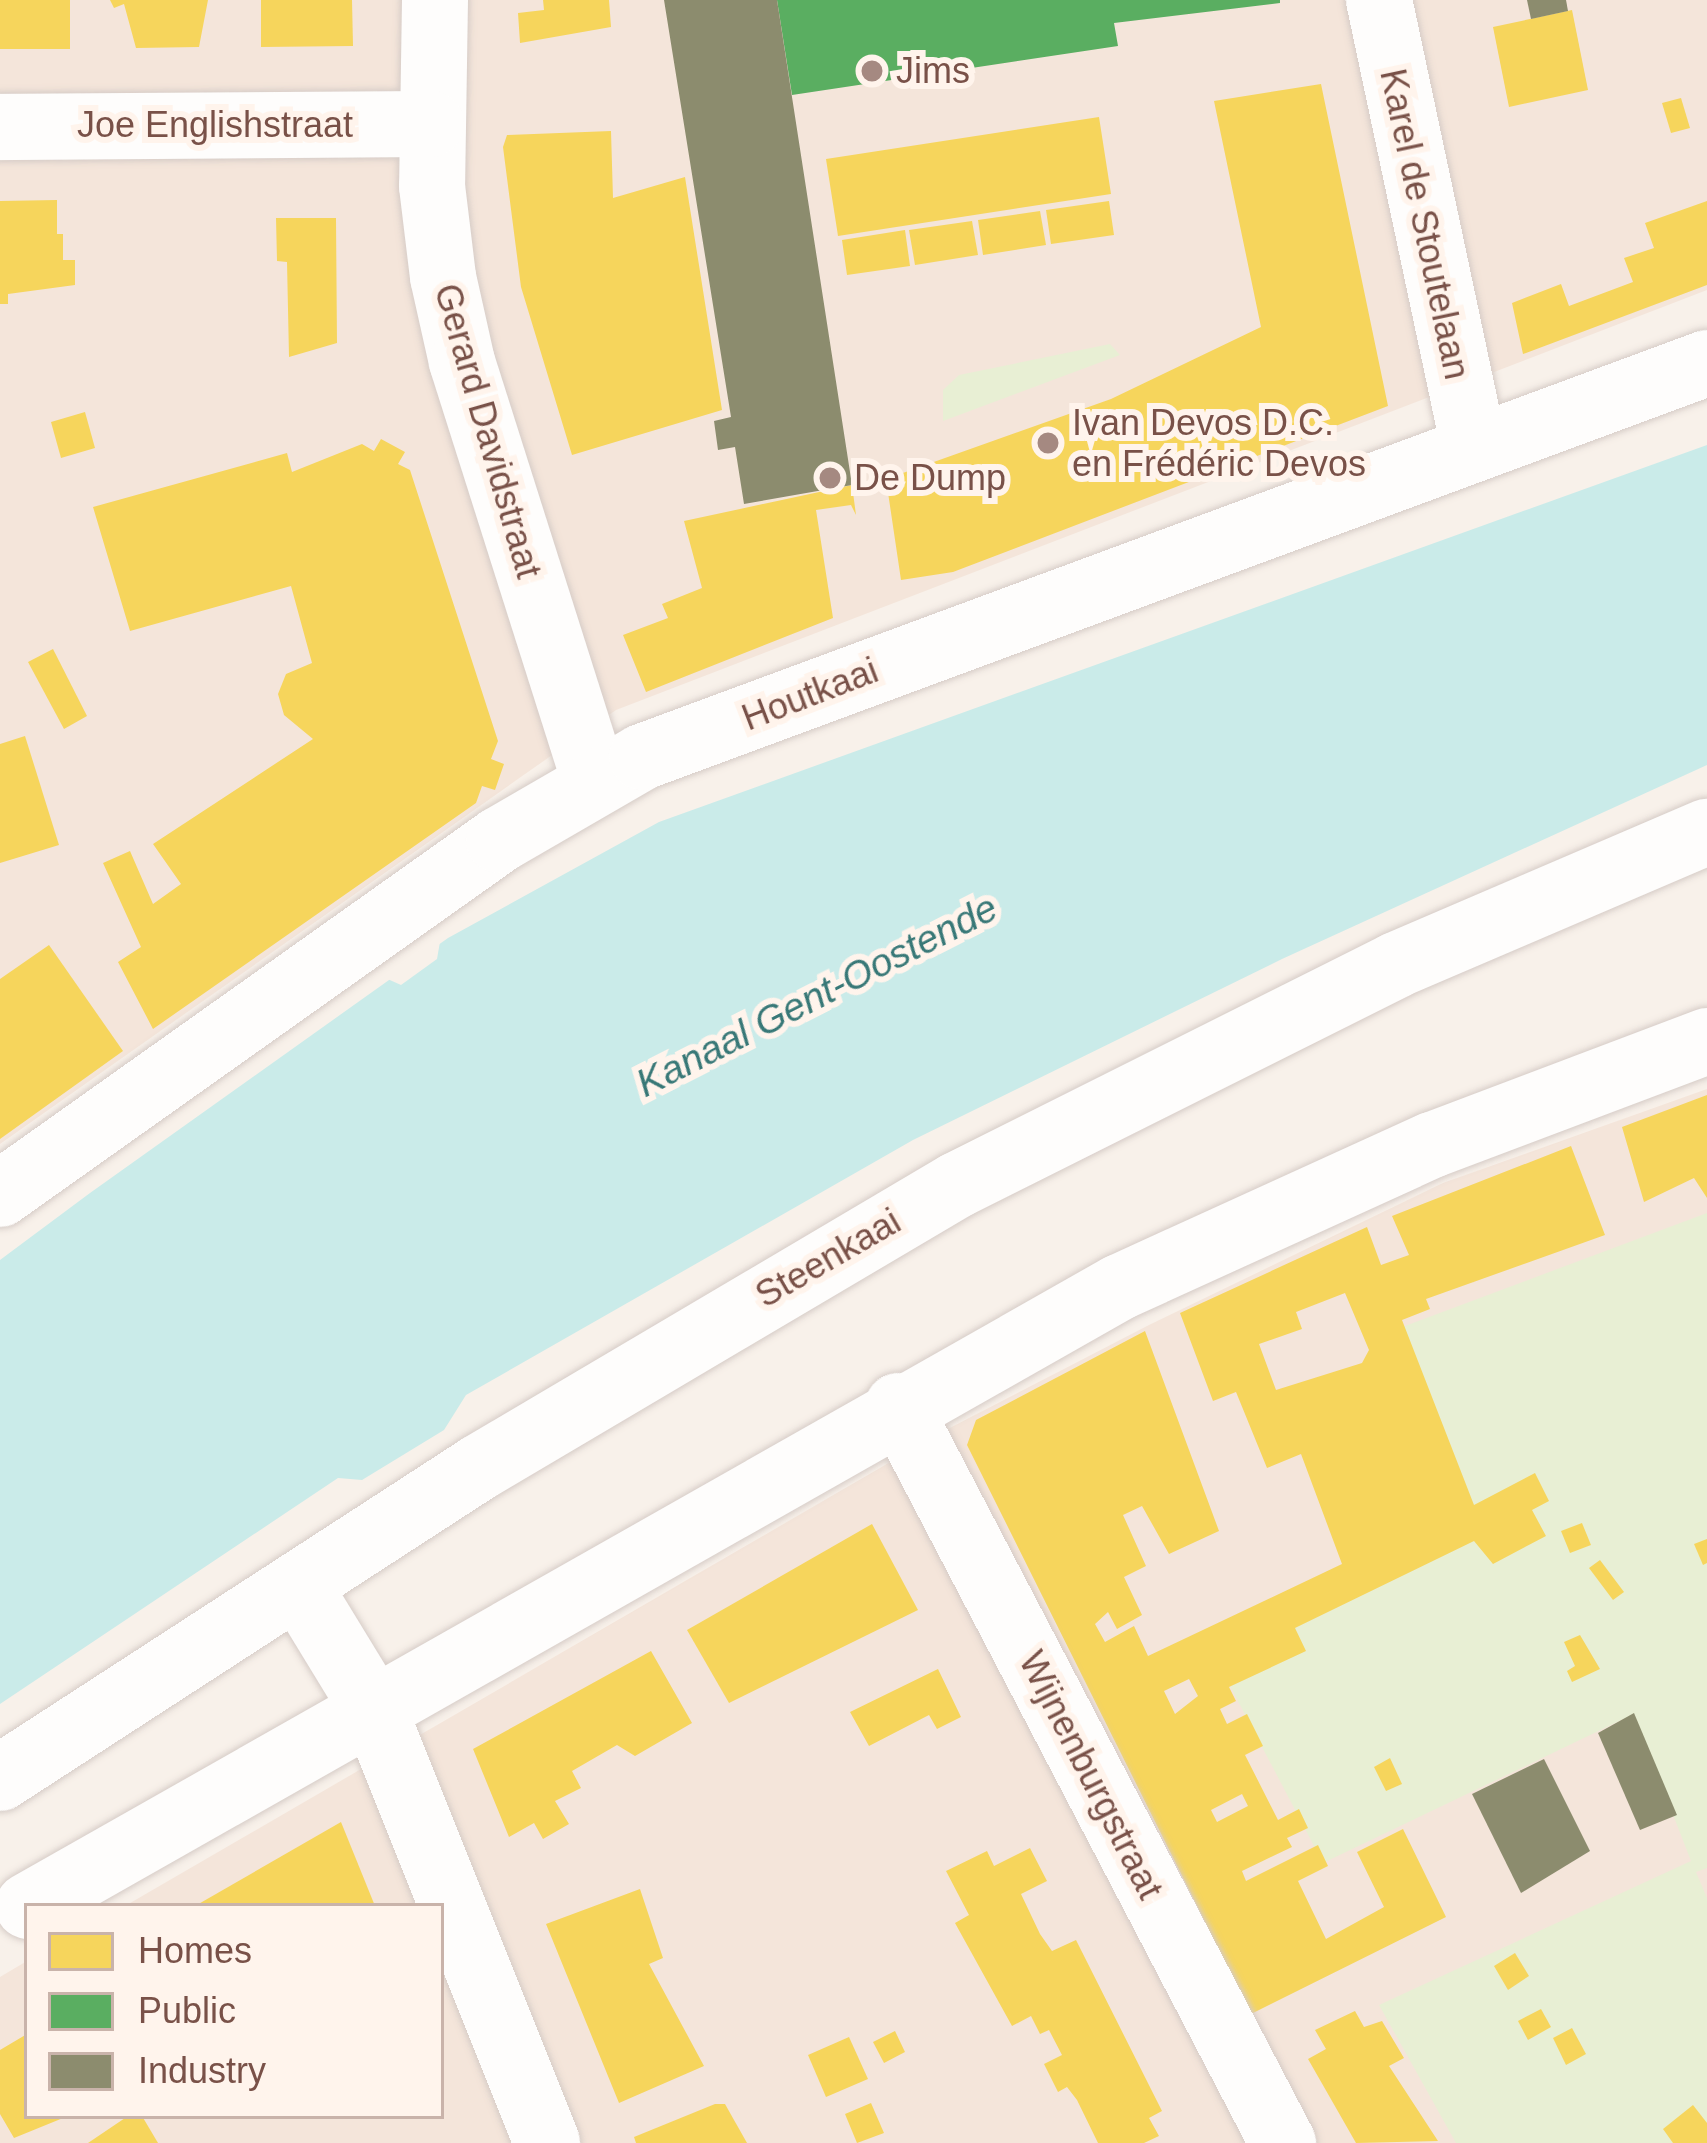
<!DOCTYPE html>
<html>
<head>
<meta charset="utf-8">
<style>
	body { margin:0 }
	#map { position:relative; width:1707px; height:2143px; overflow:hidden; background:#f8f1ea; font-family:Arial,sans-serif }
	div>[style] { position:absolute }
	[style*='--x'] { left:calc(var(--x)*1px); top:calc(var(--y)*1px); width:calc(var(--w)*1px); rotate:calc(var(--a)*1deg) }
	.residential>* { inset:0; background:#f4e5da }
	.green>* { inset:0; background:#e8efd4 }
	.water>* { inset:0; background:#caebe9 }
	.pier>* { inset:0; background:#f8f1ea }
	.homes>* { inset:0; background:#f6d55c }
	.public>* { inset:0; background:#5aae61 }
	.industry>* { inset:0; background:#8c8c6e }
	.roads { filter:drop-shadow(0 0 3px #d6ccc7) drop-shadow(0 0 3px #d6ccc7) }
	.minor>* { height:66px; margin:-33px; padding:0 33px; transform-origin:33px; border-radius:33px; background:#fefdfc }
	.dots>* { width:33px; height:33px; translate:-50% -50%; box-sizing:border-box; border:6px solid #fff4ec; border-radius:50% }
	span { translate:-50% -50%; white-space:nowrap; text-align:center; line-height:1.15; -webkit-text-stroke:12px #fff4ec; paint-order:stroke }
	.poi-label { font-size:36px; color:#795148 }
	.left { translate:0 -50%; text-align:left }
	.street-label { font-size:36px; color:#795148 }
	.water-label { font-size:39px; color:#387877; font-style:italic }
	.legend { position:absolute; left:24px; top:1903px; width:420px; height:216px; box-sizing:border-box; background:#fff4ec; border:3px solid #c9b3aa; margin:0; padding:15px 21px; list-style:none; font-size:36px; color:#795148 }
	.legend li { display:flex; align-items:center; gap:24px; height:60px }
	.legend b { width:60px; border:3px solid #c9b3aa }
</style>
</head>
<body>
<div id="map">
	<div class="residential">
		<div style="clip-path:polygon(0 0,1707px 0,1707px 290px,616px 710px,0 1144px)"></div>
		<div style="clip-path:polygon(1707px 1089px,1707px 2143px,0 2143px,0 1977px,27px 1961px,27px 2116px,441px 2116px,441px 1906px,125px 1906px,942px 1432px,1149px 1325px,1443px 1183px)"></div>
	</div>
	<div class="green">
		<div style="clip-path:polygon(1110px 344px,1120px 355px,943px 421px,943px 390px,959px 375px)"></div>
		<div style="clip-path:polygon(1707px 1213px,1707px 1868px,1696px 1872px,1707px 1898px,1707px 2143px,1456px 2143px,1379px 2005px,1691px 1861px,1634px 1714px,1323px 1863px,1229px 1684px,1272px 1628px,1474px 1527px,1397px 1329px)"></div>
	</div>
	<div class="water">
		<div style="clip-path:polygon(1707px 445px,1707px 765px,1282px 959px,913px 1140px,466px 1395px,444px 1430px,362px 1480px,338px 1478px,0 1704px,0 1260px,90px 1193px,448px 938px,659px 822px)"></div>
	</div>
	<div class="pier">
		<div style="clip-path:polygon(441px 936px,437px 959px,401px 985px,383px 977px)"></div>
	</div>
	<div class="homes">
		<div style="clip-path:polygon(0 0,70px 0,70px 49px,0 49px)"></div>
		<div style="clip-path:polygon(110px 0,208px 0,199px 47px,136px 48px,124px 4px,114px 8px)"></div>
		<div style="clip-path:polygon(261px 0,352px 0,353px 46px,261px 47px)"></div>
		<div style="clip-path:polygon(543px 0,609px 0,611px 27px,520px 43px,518px 13px,544px 10px)"></div>
		<div style="clip-path:polygon(1572px 10px,1588px 90px,1509px 107px,1493px 27px)"></div>
		<div style="clip-path:polygon(1321px 84px,1388px 406px,953px 572px,901px 580px,886px 479px,1111px 399px,1261px 327px,1214px 101px)"></div>
		<div style="clip-path:polygon(1681px 98px,1690px 128px,1671px 133px,1662px 103px)"></div>
		<div style="clip-path:polygon(1099px 117px,1111px 194px,838px 236px,826px 159px)"></div>
		<div style="clip-path:polygon(611px 131px,613px 198px,685px 177px,722px 410px,572px 455px,521px 287px,503px 147px,507px 135px)"></div>
		<div style="clip-path:polygon(57px 200px,57px 234px,63px 234px,63px 260px,75px 260px,75px 285px,8px 294px,8px 304px,0 304px,0 201px)"></div>
		<div style="clip-path:polygon(1109px 201px,1114px 235px,1051px 244px,1046px 210px)"></div>
		<div style="clip-path:polygon(1707px 201px,1707px 285px,1523px 354px,1512px 303px,1561px 284px,1569px 306px,1633px 282px,1624px 258px,1654px 248px,1645px 223px)"></div>
		<div style="clip-path:polygon(1040px 211px,1046px 245px,983px 255px,978px 220px)"></div>
		<div style="clip-path:polygon(276px 218px,336px 218px,337px 343px,289px 357px,287px 262px,277px 261px)"></div>
		<div style="clip-path:polygon(972px 221px,978px 255px,915px 265px,909px 230px)"></div>
		<div style="clip-path:polygon(905px 230px,910px 266px,847px 275px,842px 240px)"></div>
		<div style="clip-path:polygon(85px 412px,95px 448px,61px 458px,51px 422px)"></div>
		<div style="clip-path:polygon(381px 439px,405px 452px,398px 464px,410px 470px,498px 741px,491px 759px,504px 764px,495px 790px,482px 786px,476px 803px,153px 1029px,118px 962px,141px 947px,103px 863px,130px 851px,153px 904px,181px 884px,153px 844px,313px 739px,284px 715px,278px 694px,286px 674px,312px 663px,291px 586px,130px 631px,93px 507px,287px 453px,292px 472px,362px 444px,374px 451px)"></div>
		<div style="clip-path:polygon(852px 485px,856px 515px,851px 505px,816px 510px,833px 618px,646px 692px,623px 635px,668px 618px,662px 604px,702px 588px,684px 521px)"></div>
		<div style="clip-path:polygon(53px 649px,87px 716px,64px 729px,28px 662px)"></div>
		<div style="clip-path:polygon(25px 736px,59px 845px,0 863px,0 744px)"></div>
		<div style="clip-path:polygon(49px 945px,123px 1051px,0 1139px,0 979px)"></div>
		<div style="clip-path:polygon(1707px 1095px,1707px 1198px,1694px 1178px,1644px 1202px,1622px 1127px)"></div>
		<div style="clip-path:polygon(evenodd,1571px 1146px,1605px 1235px,1426px 1299px,1430px 1309px,1402px 1320px,1474px 1505px,1535px 1473px,1549px 1501px,1532px 1510px,1546px 1536px,1493px 1564px,1474px 1541px,1295px 1628px,1306px 1651px,1229px 1687px,1236px 1701px,1220px 1709px,1227px 1724px,1247px 1714px,1263px 1746px,1245px 1755px,1278px 1820px,1299px 1809px,1308px 1828px,1287px 1838px,1292px 1847px,1242px 1871px,1246px 1881px,1318px 1845px,1328px 1866px,1298px 1881px,1326px 1939px,1384px 1907px,1357px 1852px,1403px 1829px,1446px 1917px,1251px 2014px,967px 1445px,976px 1420px,1145px 1331px,1219px 1531px,1169px 1554px,1142px 1506px,1123px 1515px,1146px 1566px,1124px 1577px,1142px 1615px,1117px 1629px,1108px 1612px,1095px 1624px,1105px 1642px,1134px 1626px,1148px 1656px,1342px 1564px,1301px 1454px,1267px 1468px,1236px 1392px,1213px 1401px,1180px 1313px,1367px 1227px,1381px 1265px,1409px 1255px,1392px 1216px,1571px 1146px,1345px 1293px,1369px 1350px,1362px 1363px,1276px 1390px,1259px 1344px,1302px 1329px,1296px 1312px,1345px 1293px,1571px 1146px,1189px 1679px,1198px 1696px,1175px 1714px,1164px 1691px,1189px 1679px,1571px 1146px,1242px 1794px,1248px 1806px,1217px 1822px,1211px 1810px,1242px 1794px)"></div>
		<div style="clip-path:polygon(1582px 1523px,1591px 1545px,1570px 1553px,1561px 1531px)"></div>
		<div style="clip-path:polygon(872px 1524px,918px 1610px,729px 1703px,687px 1630px)"></div>
		<div style="clip-path:polygon(1707px 1539px,1707px 1563px,1703px 1565px,1694px 1544px)"></div>
		<div style="clip-path:polygon(1600px 1560px,1624px 1592px,1613px 1600px,1589px 1568px)"></div>
		<div style="clip-path:polygon(1580px 1635px,1600px 1669px,1572px 1682px,1567px 1671px,1575px 1666px,1564px 1642px)"></div>
		<div style="clip-path:polygon(651px 1651px,692px 1723px,635px 1756px,617px 1745px,572px 1771px,581px 1788px,555px 1801px,569px 1824px,543px 1839px,534px 1823px,509px 1837px,473px 1749px)"></div>
		<div style="clip-path:polygon(938px 1669px,961px 1717px,937px 1729px,929px 1715px,869px 1746px,850px 1712px)"></div>
		<div style="clip-path:polygon(1390px 1758px,1402px 1784px,1386px 1791px,1374px 1767px)"></div>
		<div style="clip-path:polygon(341px 1822px,375px 1906px,195px 1906px)"></div>
		<div style="clip-path:polygon(1030px 1848px,1047px 1881px,1021px 1894px,1040px 1934px,1052px 1951px,1076px 1940px,1162px 2111px,1149px 2118px,1159px 2136px,1144px 2143px,1098px 2143px,1077px 2100px,1067px 2087px,1058px 2092px,1044px 2064px,1062px 2055px,1049px 2030px,1040px 2034px,1031px 2016px,1012px 2026px,955px 1923px,969px 1915px,946px 1871px,987px 1851px,994px 1866px)"></div>
		<div style="clip-path:polygon(640px 1889px,663px 1958px,649px 1964px,704px 2066px,619px 2103px,546px 1924px)"></div>
		<div style="clip-path:polygon(1515px 1953px,1529px 1976px,1508px 1990px,1494px 1966px)"></div>
		<div style="clip-path:polygon(1541px 2009px,1551px 2027px,1528px 2040px,1518px 2021px)"></div>
		<div style="clip-path:polygon(1355px 2011px,1364px 2027px,1382px 2021px,1404px 2058px,1389px 2066px,1438px 2141px,1356px 2143px,1308px 2059px,1326px 2049px,1315px 2030px)"></div>
		<div style="clip-path:polygon(1572px 2028px,1586px 2054px,1566px 2065px,1553px 2038px)"></div>
		<div style="clip-path:polygon(895px 2031px,905px 2052px,884px 2063px,873px 2042px)"></div>
		<div style="clip-path:polygon(27px 2034px,27px 2116px,68px 2116px,14px 2138px,0 2114px,0 2050px)"></div>
		<div style="clip-path:polygon(849px 2037px,868px 2079px,826px 2097px,808px 2055px)"></div>
		<div style="clip-path:polygon(871px 2103px,884px 2133px,857px 2143px,845px 2114px)"></div>
		<div style="clip-path:polygon(715px 2104px,725px 2104px,747px 2143px,636px 2143px,634px 2137px)"></div>
		<div style="clip-path:polygon(1693px 2105px,1707px 2123px,1707px 2143px,1673px 2143px,1663px 2129px)"></div>
		<div style="clip-path:polygon(128px 2116px,142px 2116px,158px 2143px,88px 2143px)"></div>
	</div>
	<div class="public">
		<div style="clip-path:polygon(777px 0,1280px 0,1280px 3px,1114px 23px,1118px 46px,792px 95px)"></div>
	</div>
	<div class="industry">
		<div style="clip-path:polygon(664px 0,777px 0,852px 485px,744px 504px,735px 447px,718px 450px,714px 421px,731px 417px)"></div>
		<div style="clip-path:polygon(1527px 0,1566px 0,1568px 11px,1531px 19px)"></div>
		<div style="clip-path:polygon(1634px 1713px,1677px 1815px,1640px 1830px,1598px 1733px)"></div>
		<div style="clip-path:polygon(1544px 1759px,1590px 1851px,1521px 1893px,1472px 1794px)"></div>
	</div>
	<div class="roads">
		<div class="minor">
			<div style="--x:435;--y:0;--w:186;--a:90.9"></div>
			<div style="--x:432;--y:186;--w:92;--a:83.1"></div>
			<div style="--x:443;--y:277;--w:87;--a:77.4"></div>
			<div style="--x:462;--y:362;--w:440;--a:72.4"></div>
			<div style="--x:1379;--y:0;--w:458;--a:78"></div>
			<div style="--x:0;--y:127;--w:431;--a:-0.4"></div>
			<div style="--x:0;--y:1194;--w:612;--a:-35.35"></div>
			<div style="--x:499;--y:840;--w:165;--a:-30.1"></div>
			<div style="--x:642;--y:757;--w:1136;--a:-20.3"></div>
			<div style="--x:898;--y:1406;--w:832;--a:62.42"></div>
			<div style="--x:299;--y:1587;--w:144;--a:58.6"></div>
			<div style="--x:374;--y:1710;--w:466;--a:68.2"></div>
			<div style="--x:0;--y:1778;--w:570;--a:-32.96"></div>
			<div style="--x:478;--y:1468;--w:556;--a:-30.58"></div>
			<div style="--x:957;--y:1185;--w:491;--a:-26.6"></div>
			<div style="--x:1396;--y:965;--w:338;--a:-23.2"></div>
			<div style="--x:28;--y:1906;--w:1255;--a:-29.55"></div>
			<div style="--x:1120;--y:1287;--w:343;--a:-24.5"></div>
			<div style="--x:1432;--y:1145;--w:294;--a:-20.7"></div>
		</div>
	</div>
	<div class="dots">
		<div style="left:872px;top:71px;background:#a58981"></div>
		<div style="left:1048px;top:443px;background:#a58981"></div>
		<div style="left:830px;top:478px;background:#a58981"></div>
	</div>
	<div class="poi-label">
		<span class="left" style="left:896px;top:71px">Jims</span>
		<span class="left" style="left:1072px;top:443px">Ivan Devos D.C.<br>en Frédéric Devos</span>
		<span class="left" style="left:854px;top:478px">De Dump</span>
	</div>
	<div class="street-label">
		<span style="left:215px;top:125px">Joe Englishstraat</span>
		<span style="left:1425px;top:224px;rotate:78deg">Karel de Stoutelaan</span>
		<span style="left:488px;top:431px;rotate:74deg">Gerard Davidstraat</span>
		<span style="left:810px;top:694px;rotate:-21deg">Houtkaai</span>
		<span style="left:828px;top:1258px;rotate:-30deg">Steenkaai</span>
		<span style="left:1091px;top:1775px;rotate:63deg">Wijnenburgstraat</span>
	</div>
	<div class="water-label">
		<span style="left:817px;top:996px;rotate:-27deg">Kanaal Gent-Oostende</span>
	</div>
	<ul class="legend">
	<li><b style="height:33px;background:#f6d55c"></b>Homes</li>
	<li><b style="height:33px;background:#5aae61"></b>Public</li>
	<li><b style="height:33px;background:#8c8c6e"></b>Industry</li>
	</ul>
</div>
</body>
</html>
